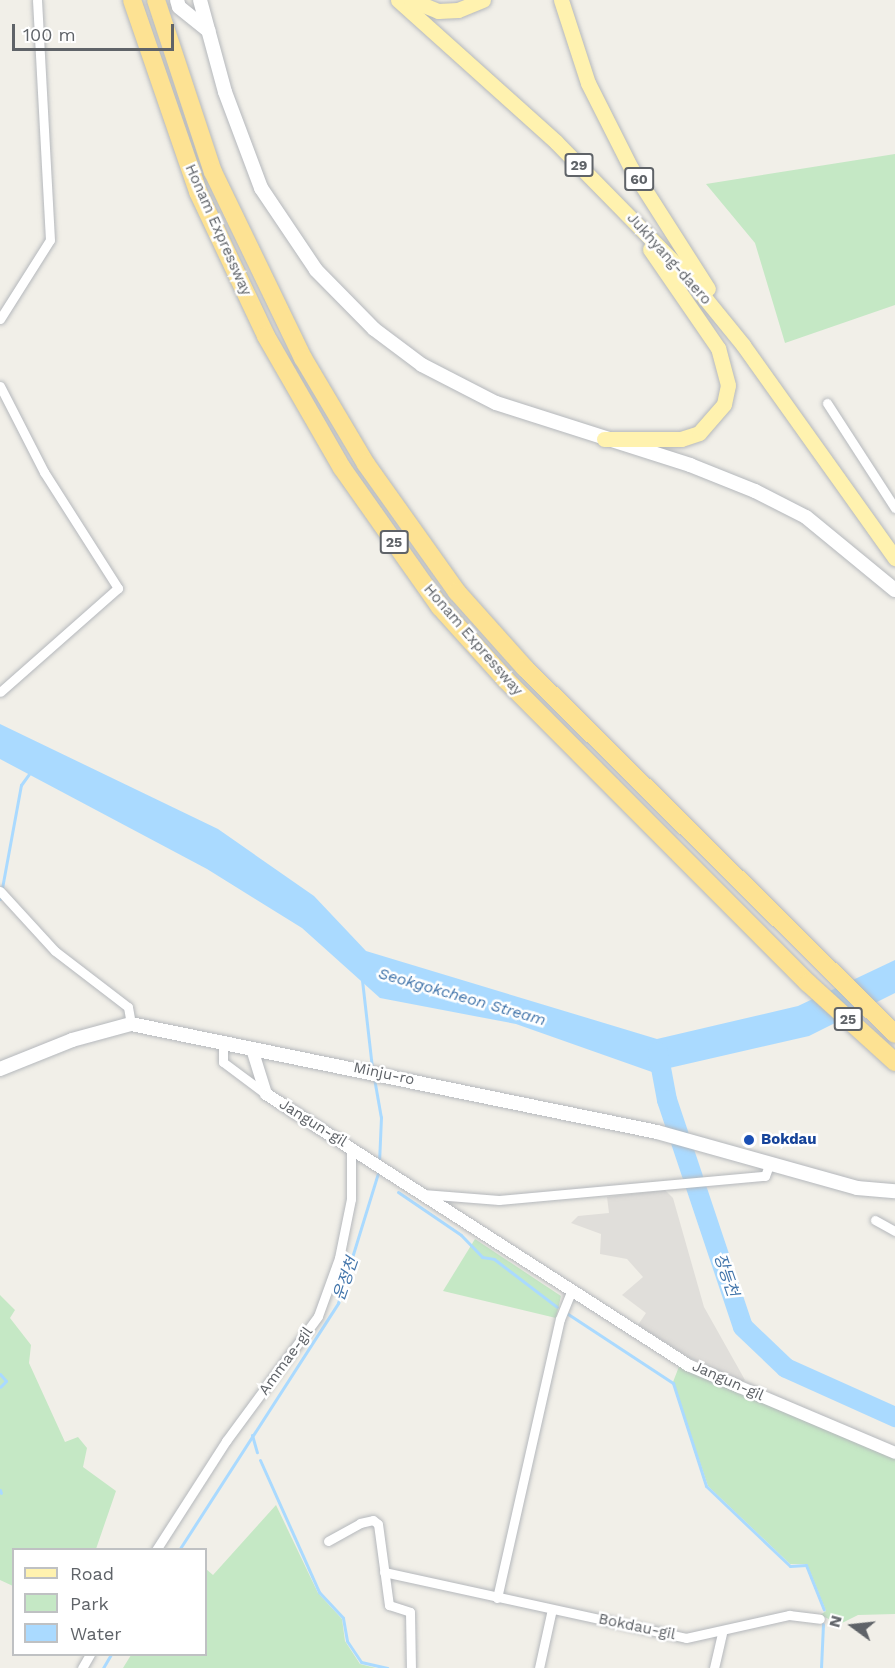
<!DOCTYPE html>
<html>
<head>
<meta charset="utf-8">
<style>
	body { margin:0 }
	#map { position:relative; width:895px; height:1668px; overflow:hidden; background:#f1efe8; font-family:"Work Sans","Noto Sans KR",sans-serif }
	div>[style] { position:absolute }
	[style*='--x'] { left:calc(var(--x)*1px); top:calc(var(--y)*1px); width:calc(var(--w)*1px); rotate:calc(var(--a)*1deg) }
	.industrial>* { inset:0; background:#e0deda }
	.green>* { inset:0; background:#c5e8c5 }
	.water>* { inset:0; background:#aadaff }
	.stream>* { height:3px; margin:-1.5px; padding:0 1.5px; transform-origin:1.5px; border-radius:1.5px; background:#aadaff }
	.river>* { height:20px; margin:-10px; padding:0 10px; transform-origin:10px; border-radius:10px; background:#aadaff }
	.roads { filter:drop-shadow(0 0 2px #b5b8bc) drop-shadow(0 0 2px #b5b8bc) }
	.minor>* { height:9px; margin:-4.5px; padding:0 4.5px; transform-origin:4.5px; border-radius:4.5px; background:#fff }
	.tertiary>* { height:12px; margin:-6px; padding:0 6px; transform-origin:6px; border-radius:6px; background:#fff }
	.secondary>* { height:14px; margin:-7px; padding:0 7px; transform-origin:7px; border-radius:7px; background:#fff }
	.primary>* { height:15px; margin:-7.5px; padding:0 7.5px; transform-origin:7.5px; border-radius:7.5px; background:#fff2af }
	.motorway>* { height:18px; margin:-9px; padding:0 9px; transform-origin:9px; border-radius:9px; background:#fde293 }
	.dots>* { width:16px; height:16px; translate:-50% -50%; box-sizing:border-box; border:3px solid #fff; border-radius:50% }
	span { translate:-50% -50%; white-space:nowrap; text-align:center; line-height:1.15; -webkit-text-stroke:5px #fff; paint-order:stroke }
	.shield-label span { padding:2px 4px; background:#fff; border:2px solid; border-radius:4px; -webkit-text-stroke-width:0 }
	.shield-label { font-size:14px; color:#5f6368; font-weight:700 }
	.street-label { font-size:15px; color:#5f6368 }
	.transit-label { font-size:15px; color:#164399; font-weight:700 }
	.left { translate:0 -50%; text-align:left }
	.water-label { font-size:16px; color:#4174aa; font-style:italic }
	.legend { position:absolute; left:12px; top:1548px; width:195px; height:108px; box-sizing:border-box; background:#fff; border:2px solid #bfc1c3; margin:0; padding:8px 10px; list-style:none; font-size:18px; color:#5f6368 }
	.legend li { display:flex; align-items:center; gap:12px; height:30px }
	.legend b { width:30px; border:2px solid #bfc1c3 }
	.north { position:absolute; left:823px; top:1596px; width:60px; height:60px; -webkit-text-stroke:4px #fff; paint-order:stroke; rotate:285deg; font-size:16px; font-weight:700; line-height:24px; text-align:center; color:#5f6368 }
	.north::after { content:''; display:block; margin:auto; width:21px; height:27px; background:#5f6368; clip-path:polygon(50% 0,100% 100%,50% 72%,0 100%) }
	.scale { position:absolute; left:12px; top:24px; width:162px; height:27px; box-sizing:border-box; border:3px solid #5f6368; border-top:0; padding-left:8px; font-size:18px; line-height:21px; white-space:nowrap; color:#5f6368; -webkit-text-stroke:4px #fff; paint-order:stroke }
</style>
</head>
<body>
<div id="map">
	<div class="industrial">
		<div style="clip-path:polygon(665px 1190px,673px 1198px,704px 1307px,745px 1380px,741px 1382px,690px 1358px,638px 1325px,646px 1313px,622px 1295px,643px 1277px,627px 1259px,600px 1254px,601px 1234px,571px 1223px,578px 1216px,609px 1213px,607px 1197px)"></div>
	</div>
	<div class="green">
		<div style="clip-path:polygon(895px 154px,895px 305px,785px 343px,755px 243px,706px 184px)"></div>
		<div style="clip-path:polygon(475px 1239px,561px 1296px,556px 1318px,443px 1291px)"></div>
		<div style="clip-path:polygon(0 1295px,15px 1310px,10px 1318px,31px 1345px,29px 1363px,65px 1442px,78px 1437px,87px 1448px,83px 1467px,116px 1491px,96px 1549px,14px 1550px,13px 1586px,0 1580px)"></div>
		<div style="clip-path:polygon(680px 1364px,895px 1457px,895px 1614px,858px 1615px,840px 1624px,820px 1615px,826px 1611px,807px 1564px,790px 1564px,708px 1486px,673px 1382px)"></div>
		<div style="clip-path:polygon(276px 1505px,318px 1593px,342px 1619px,345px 1641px,360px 1664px,376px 1668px,123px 1668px,131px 1655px,206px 1654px,206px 1569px,213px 1575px)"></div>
	</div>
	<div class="water">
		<div style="clip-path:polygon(0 724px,218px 829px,314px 896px,366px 951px,657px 1039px,798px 1006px,895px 960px,895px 993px,809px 1036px,652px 1072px,516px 1024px,380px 998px,302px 928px,207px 869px,0 759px)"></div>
	</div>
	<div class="stream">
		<div style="--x:0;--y:899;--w:116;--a:-79.6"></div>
		<div style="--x:21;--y:785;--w:14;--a:-54"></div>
		<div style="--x:362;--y:980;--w:89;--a:83.5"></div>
		<div style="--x:374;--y:1078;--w:40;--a:80"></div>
		<div style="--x:381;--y:1117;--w:46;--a:92.5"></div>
		<div style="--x:398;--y:1192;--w:76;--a:34.3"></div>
		<div style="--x:461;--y:1235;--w:30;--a:46"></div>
		<div style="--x:482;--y:1257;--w:12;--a:9"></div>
		<div style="--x:494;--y:1259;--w:79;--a:37.3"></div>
		<div style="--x:568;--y:1314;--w:126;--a:33.3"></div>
		<div style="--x:673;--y:1383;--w:108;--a:72.2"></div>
		<div style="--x:706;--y:1486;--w:116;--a:43.6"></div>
		<div style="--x:790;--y:1566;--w:16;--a:-4"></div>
		<div style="--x:806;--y:1565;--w:48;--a:68.2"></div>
		<div style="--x:0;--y:1374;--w:9;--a:49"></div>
		<div style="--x:6;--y:1381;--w:8;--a:135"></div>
		<div style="--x:252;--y:1435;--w:18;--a:74"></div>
		<div style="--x:260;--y:1460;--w:145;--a:65.9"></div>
		<div style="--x:319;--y:1592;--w:35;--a:47"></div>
		<div style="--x:343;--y:1618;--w:23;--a:80"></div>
		<div style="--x:347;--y:1641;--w:25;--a:56"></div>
		<div style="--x:361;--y:1662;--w:27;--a:13"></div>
		<div style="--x:0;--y:1490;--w:3;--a:72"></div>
		<div style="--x:179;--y:1550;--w:294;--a:-57.2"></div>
		<div style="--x:338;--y:1303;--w:139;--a:-72.9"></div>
		<div style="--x:103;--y:1668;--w:16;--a:-60"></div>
		<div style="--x:821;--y:1668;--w:44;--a:-87.4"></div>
	</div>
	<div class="river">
		<div style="--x:658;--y:1052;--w:49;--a:79.4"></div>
		<div style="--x:667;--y:1100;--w:239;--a:71.5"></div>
		<div style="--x:743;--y:1327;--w:59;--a:43.6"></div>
		<div style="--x:786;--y:1368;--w:120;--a:24.2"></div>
	</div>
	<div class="roads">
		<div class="minor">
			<div style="--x:0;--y:319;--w:93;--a:-57.7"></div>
			<div style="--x:50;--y:240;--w:240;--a:-93.1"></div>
			<div style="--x:0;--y:386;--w:97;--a:62.9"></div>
			<div style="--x:44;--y:472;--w:138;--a:57.5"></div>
			<div style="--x:118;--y:588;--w:157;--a:138.6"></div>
			<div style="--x:827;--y:403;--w:125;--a:57.1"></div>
			<div style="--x:0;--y:891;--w:81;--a:47.5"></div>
			<div style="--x:55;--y:951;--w:92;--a:37.5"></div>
			<div style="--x:128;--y:1007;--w:17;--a:80"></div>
			<div style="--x:223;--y:1041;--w:21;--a:90"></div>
			<div style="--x:223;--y:1062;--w:54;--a:36.7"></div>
			<div style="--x:423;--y:1194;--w:76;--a:4.5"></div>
			<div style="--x:499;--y:1200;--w:267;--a:-5.2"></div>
			<div style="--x:765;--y:1176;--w:15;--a:-70"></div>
			<div style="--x:875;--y:1220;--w:23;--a:29"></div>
			<div style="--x:328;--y:1541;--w:37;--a:-29"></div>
			<div style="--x:360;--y:1523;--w:13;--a:-13"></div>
			<div style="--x:373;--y:1520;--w:6;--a:39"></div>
			<div style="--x:378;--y:1524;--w:82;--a:82.3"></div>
			<div style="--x:389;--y:1605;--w:22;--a:18"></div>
			<div style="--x:410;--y:1612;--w:56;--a:89"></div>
			<div style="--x:156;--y:1550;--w:130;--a:-57.3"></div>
			<div style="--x:226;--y:1441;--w:155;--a:-53.6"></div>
			<div style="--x:318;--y:1316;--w:62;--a:-70.1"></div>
			<div style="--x:339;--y:1258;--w:60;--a:-78.5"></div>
			<div style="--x:351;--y:1199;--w:51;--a:-90"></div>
			<div style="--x:384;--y:1572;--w:309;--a:12.3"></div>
			<div style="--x:686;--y:1638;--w:106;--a:-12.6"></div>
			<div style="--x:789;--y:1615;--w:31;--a:7"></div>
			<div style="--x:497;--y:1598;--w:286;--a:-77.3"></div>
			<div style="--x:560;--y:1319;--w:32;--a:-68"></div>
			<div style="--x:82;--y:1668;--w:16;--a:-60"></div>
			<div style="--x:539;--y:1668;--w:60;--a:-77.6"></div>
			<div style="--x:714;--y:1668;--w:36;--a:-77"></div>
		</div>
		<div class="tertiary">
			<div style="--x:252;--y:1049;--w:47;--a:72.7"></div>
			<div style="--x:266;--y:1094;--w:502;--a:32.71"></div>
			<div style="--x:688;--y:1365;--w:225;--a:23"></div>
		</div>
		<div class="secondary">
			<div style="--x:177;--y:0;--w:7;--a:74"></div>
			<div style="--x:179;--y:7;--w:38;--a:39"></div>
			<div style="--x:200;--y:0;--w:95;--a:74.8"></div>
			<div style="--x:225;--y:92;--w:103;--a:69.4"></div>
			<div style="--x:261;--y:188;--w:99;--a:56.1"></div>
			<div style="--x:316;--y:270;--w:83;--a:45.5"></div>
			<div style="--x:374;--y:329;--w:60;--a:36.9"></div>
			<div style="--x:422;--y:365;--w:83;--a:27.2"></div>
			<div style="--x:496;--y:403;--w:204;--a:17.7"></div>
			<div style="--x:690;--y:465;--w:70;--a:21.8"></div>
			<div style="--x:755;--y:491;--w:57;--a:27"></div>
			<div style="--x:806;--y:517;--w:115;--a:39.4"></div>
			<div style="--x:0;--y:1069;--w:78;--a:-21.9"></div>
			<div style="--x:72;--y:1040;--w:61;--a:-15.2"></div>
			<div style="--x:131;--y:1024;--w:537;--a:11.6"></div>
			<div style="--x:657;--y:1132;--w:208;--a:15.6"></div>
			<div style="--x:857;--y:1188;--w:38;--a:5"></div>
		</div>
		<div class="primary">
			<div style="--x:398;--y:0;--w:212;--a:41.9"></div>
			<div style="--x:556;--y:142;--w:187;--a:45.6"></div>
			<div style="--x:687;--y:276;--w:89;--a:50.9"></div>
			<div style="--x:743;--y:345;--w:262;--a:54.5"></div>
			<div style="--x:411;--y:0;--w:29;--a:22"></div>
			<div style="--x:438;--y:11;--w:20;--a:-3"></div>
			<div style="--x:458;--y:10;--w:27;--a:-22"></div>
			<div style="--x:561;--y:0;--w:87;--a:72"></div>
			<div style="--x:588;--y:83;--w:95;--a:63.2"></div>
			<div style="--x:631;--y:168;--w:143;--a:57.5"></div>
			<div style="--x:604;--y:439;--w:77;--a:0"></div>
			<div style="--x:681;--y:439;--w:19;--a:-18"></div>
			<div style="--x:699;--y:433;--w:38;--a:-49"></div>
			<div style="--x:724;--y:404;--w:19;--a:-78"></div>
			<div style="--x:728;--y:385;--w:38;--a:-105"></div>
			<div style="--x:718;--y:348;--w:120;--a:-124.5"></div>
		</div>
		<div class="motorway">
			<div style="--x:132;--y:0;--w:203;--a:71"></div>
			<div style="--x:198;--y:192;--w:159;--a:64.7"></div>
			<div style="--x:266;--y:336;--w:152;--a:60.1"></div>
			<div style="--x:342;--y:468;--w:170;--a:54.8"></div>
			<div style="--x:440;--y:607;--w:98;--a:47.9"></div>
			<div style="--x:506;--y:680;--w:428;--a:45.1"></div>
			<div style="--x:808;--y:983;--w:118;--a:42.2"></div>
			<div style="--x:156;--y:0;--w:181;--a:71.7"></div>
			<div style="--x:213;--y:172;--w:207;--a:64.2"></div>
			<div style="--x:303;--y:358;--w:123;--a:59.3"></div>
			<div style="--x:366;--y:464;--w:157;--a:54.6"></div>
			<div style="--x:457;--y:592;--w:102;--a:48.2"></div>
			<div style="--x:525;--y:668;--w:520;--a:44.69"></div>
		</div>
	</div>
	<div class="dots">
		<div style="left:749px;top:1140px;background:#1a4fb4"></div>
	</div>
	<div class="shield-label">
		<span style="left:579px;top:165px">29</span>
		<span style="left:639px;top:179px">60</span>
		<span style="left:394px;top:542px">25</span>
		<span style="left:848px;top:1019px">25</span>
	</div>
	<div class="street-label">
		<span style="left:218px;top:230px;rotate:66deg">Honam Expressway</span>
		<span style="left:669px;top:259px;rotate:48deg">Jukhyang-daero</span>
		<span style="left:473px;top:640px;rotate:49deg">Honam Expressway</span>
		<span style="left:384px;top:1074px;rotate:12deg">Minju-ro</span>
		<span style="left:313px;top:1123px;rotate:32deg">Jangun-gil</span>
		<span style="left:286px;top:1361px;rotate:-54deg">Ammae-gil</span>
		<span style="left:728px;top:1381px;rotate:24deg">Jangun-gil</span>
		<span style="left:637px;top:1627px;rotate:12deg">Bokdau-gil</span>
	</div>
	<div class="transit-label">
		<span class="left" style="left:761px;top:1140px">Bokdau</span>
	</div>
	<div class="water-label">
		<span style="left:462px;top:997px;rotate:16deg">Seokgokcheon Stream</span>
		<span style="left:726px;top:1275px;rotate:71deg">장등천</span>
		<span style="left:346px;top:1279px;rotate:-71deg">운정천</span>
	</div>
	<ul class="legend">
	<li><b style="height:8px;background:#fff2af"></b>Road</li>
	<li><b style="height:16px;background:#c5e8c5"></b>Park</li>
	<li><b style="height:16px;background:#aadaff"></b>Water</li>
	</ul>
	<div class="north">N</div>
	<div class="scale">100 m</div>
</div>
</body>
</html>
